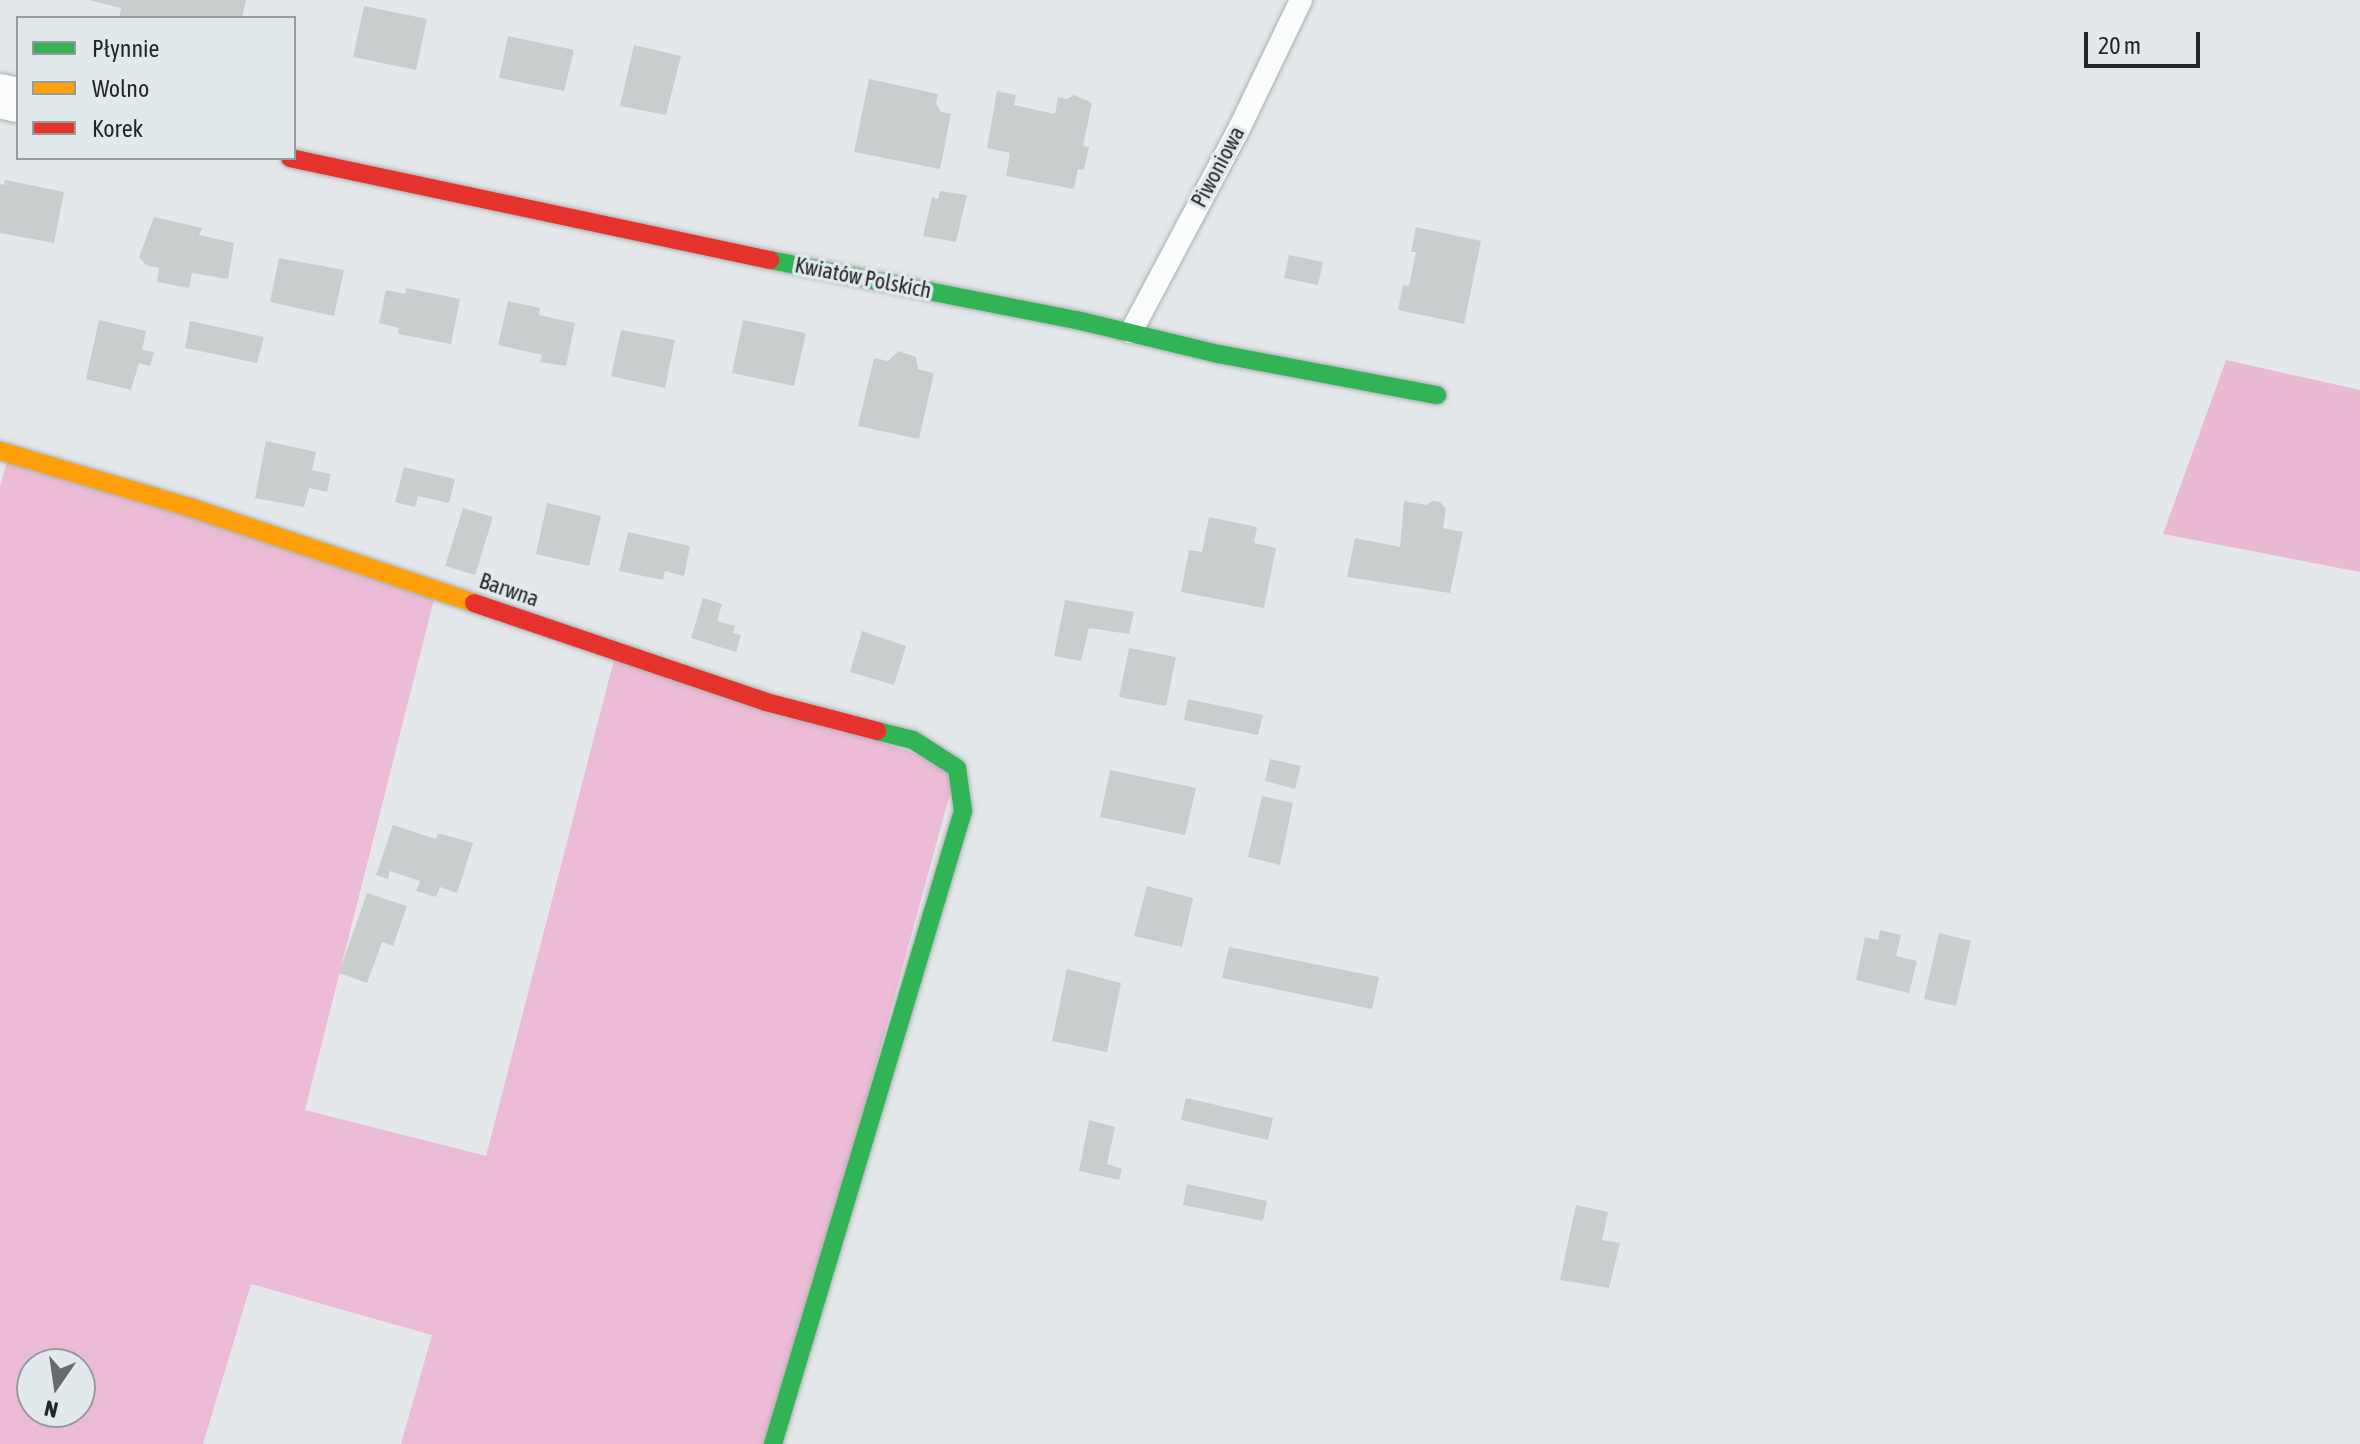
<!DOCTYPE html>
<html>
<head>
<meta charset="utf-8">
<style>
	body { margin:0 }
	#map { position:relative; width:2360px; height:1444px; overflow:hidden; background:#e4e8ea; font-family:"Asap Condensed",sans-serif }
	div>[style] { position:absolute }
	[style*='--x'] { left:calc(var(--x)*1px); top:calc(var(--y)*1px); width:calc(var(--w)*1px); rotate:calc(var(--a)*1deg) }
	.green>* { inset:0; background:#eabad3 }
	.forest>* { inset:0; background:#ecbbd5 }
	.building>* { inset:0; background:#cacdce }
	.roads { filter:drop-shadow(0 0 2px #acafb0) drop-shadow(0 0 2px #acafb0) }
	.lane>* { height:22px; margin:-11px; padding:0 11px; transform-origin:11px; border-radius:11px; background:#fbfcfc }
	.street>* { height:44px; margin:-22px; padding:0 22px; transform-origin:22px; border-radius:22px; background:#fbfcfc }
	.fast>* { height:18px; margin:-9px; padding:0 9px; transform-origin:9px; border-radius:9px; background:#30b455 }
	.slow>* { height:18px; margin:-9px; padding:0 9px; transform-origin:9px; border-radius:9px; background:#ff9f0a }
	.jam>* { height:18px; margin:-9px; padding:0 9px; transform-origin:9px; border-radius:9px; background:#e5322d }
	span { translate:-50% -50%; white-space:nowrap; text-align:center; line-height:1.15; -webkit-text-stroke:7px #e2e9ec; paint-order:stroke }
	.street-label { font-size:22px; color:#242728 }
	.legend { position:absolute; left:16px; top:16px; width:280px; height:144px; box-sizing:border-box; background:#e2e9ec; border:2px solid #969b9e; margin:0; padding:10px 14px; list-style:none; font-size:24px; color:#242728 }
	.legend li { display:flex; align-items:center; gap:16px; height:40px }
	.legend b { width:40px; border:2px solid #969b9e }
	.north { position:absolute; left:16px; top:1348px; width:80px; height:80px; box-sizing:border-box; background:#e2e9ec; border:2px solid #969b9e; border-radius:50%; rotate:193deg; font-size:22px; font-weight:700; line-height:32px; text-align:center; color:#242728 }
	.north::after { content:''; display:block; margin:auto; width:28px; height:36px; background:#676b6c; clip-path:polygon(50% 0,100% 100%,50% 72%,0 100%) }
	.scale { position:absolute; left:2084px; top:32px; width:116px; height:36px; box-sizing:border-box; border:4px solid #242728; border-top:0; padding-left:10px; font-size:24px; line-height:28px; white-space:nowrap; color:#242728; -webkit-text-stroke:6px #e2e9ec; paint-order:stroke }
</style>
</head>
<body>
<div id="map">
	<div class="green">
		<div style="clip-path:polygon(2226px 360px,2360px 390px,2360px 572px,2163px 534px)"></div>
	</div>
	<div class="forest">
		<div style="clip-path:polygon(evenodd,9px 454px,436px 591px,305px 1110px,486px 1156px,616px 652px,957px 768px,772px 1444px,401px 1444px,432px 1335px,251px 1284px,203px 1444px,0 1444px,0 487px,9px 454px,32px 1364px,80px 1364px,80px 1412px,32px 1412px,32px 1364px)"></div>
	</div>
	<div class="building">
		<div style="clip-path:polygon(89px 0,246px 0,242px 18px,119px 18px,121px 8px)"></div>
		<div style="clip-path:polygon(364px 6px,427px 19px,416px 70px,353px 57px)"></div>
		<div style="clip-path:polygon(508px 36px,574px 50px,564px 91px,499px 78px)"></div>
		<div style="clip-path:polygon(634px 45px,681px 56px,666px 115px,620px 106px)"></div>
		<div style="clip-path:polygon(869px 79px,938px 94px,936px 103px,941px 112px,951px 114px,940px 169px,854px 152px)"></div>
		<div style="clip-path:polygon(997px 91px,1016px 95px,1014px 105px,1055px 114px,1058px 97px,1067px 99px,1074px 95px,1092px 103px,1083px 146px,1089px 147px,1084px 170px,1078px 169px,1074px 189px,1006px 176px,1010px 153px,987px 148px)"></div>
		<div style="clip-path:polygon(5px 180px,64px 192px,54px 243px,0 233px,0 184px,4px 185px)"></div>
		<div style="clip-path:polygon(940px 191px,967px 195px,956px 242px,923px 236px,932px 197px,938px 199px)"></div>
		<div style="clip-path:polygon(154px 217px,202px 228px,199px 235px,234px 243px,228px 279px,192px 273px,189px 288px,157px 282px,159px 268px,146px 265px,139px 257px)"></div>
		<div style="clip-path:polygon(1416px 227px,1481px 241px,1464px 324px,1398px 310px,1403px 285px,1409px 286px,1416px 252px,1411px 252px)"></div>
		<div style="clip-path:polygon(1289px 255px,1323px 262px,1318px 285px,1284px 278px)"></div>
		<div style="clip-path:polygon(279px 258px,344px 270px,334px 316px,270px 302px)"></div>
		<div style="clip-path:polygon(406px 288px,460px 299px,451px 344px,398px 334px,399px 328px,379px 323px,386px 290px,405px 294px)"></div>
		<div style="clip-path:polygon(508px 301px,540px 308px,539px 315px,575px 323px,566px 366px,540px 362px,542px 355px,498px 345px)"></div>
		<div style="clip-path:polygon(99px 320px,146px 331px,142px 350px,154px 352px,150px 366px,139px 363px,131px 390px,86px 379px)"></div>
		<div style="clip-path:polygon(743px 320px,806px 333px,794px 386px,732px 373px)"></div>
		<div style="clip-path:polygon(190px 321px,264px 337px,257px 363px,185px 348px)"></div>
		<div style="clip-path:polygon(621px 330px,675px 340px,665px 388px,611px 376px)"></div>
		<div style="clip-path:polygon(898px 351px,916px 357px,918px 369px,934px 373px,919px 439px,858px 426px,874px 358px,888px 361px)"></div>
		<div style="clip-path:polygon(266px 441px,316px 452px,312px 470px,331px 474px,327px 492px,309px 488px,304px 507px,255px 498px)"></div>
		<div style="clip-path:polygon(404px 467px,455px 479px,449px 503px,418px 496px,415px 507px,395px 502px)"></div>
		<div style="clip-path:polygon(1404px 501px,1426px 505px,1433px 501px,1440px 502px,1446px 509px,1443px 528px,1463px 532px,1450px 593px,1347px 577px,1355px 538px,1400px 547px)"></div>
		<div style="clip-path:polygon(547px 503px,601px 516px,589px 566px,536px 554px)"></div>
		<div style="clip-path:polygon(463px 508px,493px 517px,475px 575px,445px 566px)"></div>
		<div style="clip-path:polygon(1209px 517px,1257px 527px,1254px 543px,1276px 548px,1264px 608px,1181px 592px,1189px 550px,1202px 552px)"></div>
		<div style="clip-path:polygon(628px 532px,690px 546px,684px 576px,665px 571px,663px 580px,619px 571px)"></div>
		<div style="clip-path:polygon(703px 598px,722px 604px,717px 621px,735px 626px,733px 633px,741px 635px,736px 652px,691px 638px)"></div>
		<div style="clip-path:polygon(1065px 600px,1134px 612px,1129px 634px,1089px 628px,1081px 661px,1054px 656px)"></div>
		<div style="clip-path:polygon(862px 631px,906px 646px,894px 685px,850px 672px)"></div>
		<div style="clip-path:polygon(1129px 648px,1176px 657px,1166px 706px,1119px 697px)"></div>
		<div style="clip-path:polygon(1188px 699px,1263px 715px,1258px 735px,1184px 720px)"></div>
		<div style="clip-path:polygon(1270px 759px,1301px 766px,1295px 789px,1265px 781px)"></div>
		<div style="clip-path:polygon(1110px 770px,1196px 788px,1185px 835px,1100px 817px)"></div>
		<div style="clip-path:polygon(1262px 796px,1293px 803px,1280px 865px,1248px 857px)"></div>
		<div style="clip-path:polygon(393px 825px,436px 839px,438px 833px,473px 843px,457px 893px,440px 887px,436px 897px,416px 891px,420px 881px,390px 871px,388px 879px,376px 875px)"></div>
		<div style="clip-path:polygon(1147px 886px,1193px 898px,1182px 947px,1134px 936px)"></div>
		<div style="clip-path:polygon(367px 893px,407px 906px,393px 946px,382px 942px,367px 983px,339px 973px)"></div>
		<div style="clip-path:polygon(1880px 930px,1901px 935px,1896px 956px,1917px 961px,1909px 993px,1856px 980px,1865px 937px,1878px 940px)"></div>
		<div style="clip-path:polygon(1939px 933px,1971px 941px,1956px 1006px,1924px 999px)"></div>
		<div style="clip-path:polygon(1229px 947px,1379px 977px,1372px 1009px,1222px 978px)"></div>
		<div style="clip-path:polygon(1067px 969px,1121px 983px,1107px 1052px,1052px 1041px)"></div>
		<div style="clip-path:polygon(1186px 1098px,1273px 1118px,1268px 1140px,1181px 1120px)"></div>
		<div style="clip-path:polygon(1089px 1120px,1115px 1127px,1107px 1164px,1122px 1169px,1119px 1180px,1079px 1171px)"></div>
		<div style="clip-path:polygon(1187px 1184px,1267px 1201px,1263px 1221px,1183px 1205px)"></div>
		<div style="clip-path:polygon(1576px 1205px,1608px 1212px,1602px 1240px,1620px 1243px,1609px 1288px,1560px 1280px)"></div>
	</div>
	<div class="roads">
		<div class="lane">
			<div style="--x:1131;--y:332;--w:225;--a:-62"></div>
			<div style="--x:1237;--y:133;--w:148;--a:-64.3"></div>
		</div>
		<div class="street">
			<div style="--x:0;--y:96;--w:18;--a:13"></div>
		</div>
		<div class="fast">
			<div style="--x:770;--y:260;--w:313;--a:11.1"></div>
			<div style="--x:1077;--y:320;--w:146;--a:13.5"></div>
			<div style="--x:1219;--y:354;--w:222;--a:10.7"></div>
			<div style="--x:773;--y:1444;--w:661;--a:-73.29"></div>
			<div style="--x:963;--y:811;--w:43;--a:-97.9"></div>
			<div style="--x:957;--y:768;--w:52;--a:-147.5"></div>
			<div style="--x:913;--y:740;--w:37;--a:-166"></div>
		</div>
		<div class="slow">
			<div style="--x:0;--y:451;--w:197;--a:16.5"></div>
			<div style="--x:189;--y:507;--w:301;--a:18.6"></div>
		</div>
		<div class="jam">
			<div style="--x:290;--y:158;--w:491;--a:12"></div>
			<div style="--x:474;--y:603;--w:308;--a:18.7"></div>
			<div style="--x:766;--y:702;--w:115;--a:14.6"></div>
		</div>
	</div>
	<div class="street-label">
		<span style="left:1218px;top:167px;rotate:-62deg">Piwoniowa</span>
		<span style="left:863px;top:278px;rotate:11deg">Kwiatów Polskich</span>
		<span style="left:509px;top:590px;rotate:19deg">Barwna</span>
	</div>
	<ul class="legend">
	<li><b style="height:10px;background:#30b455"></b>Płynnie</li>
	<li><b style="height:10px;background:#ff9f0a"></b>Wolno</li>
	<li><b style="height:10px;background:#e5322d"></b>Korek</li>
	</ul>
	<div class="north">N</div>
	<div class="scale">20 m</div>
</div>
</body>
</html>
